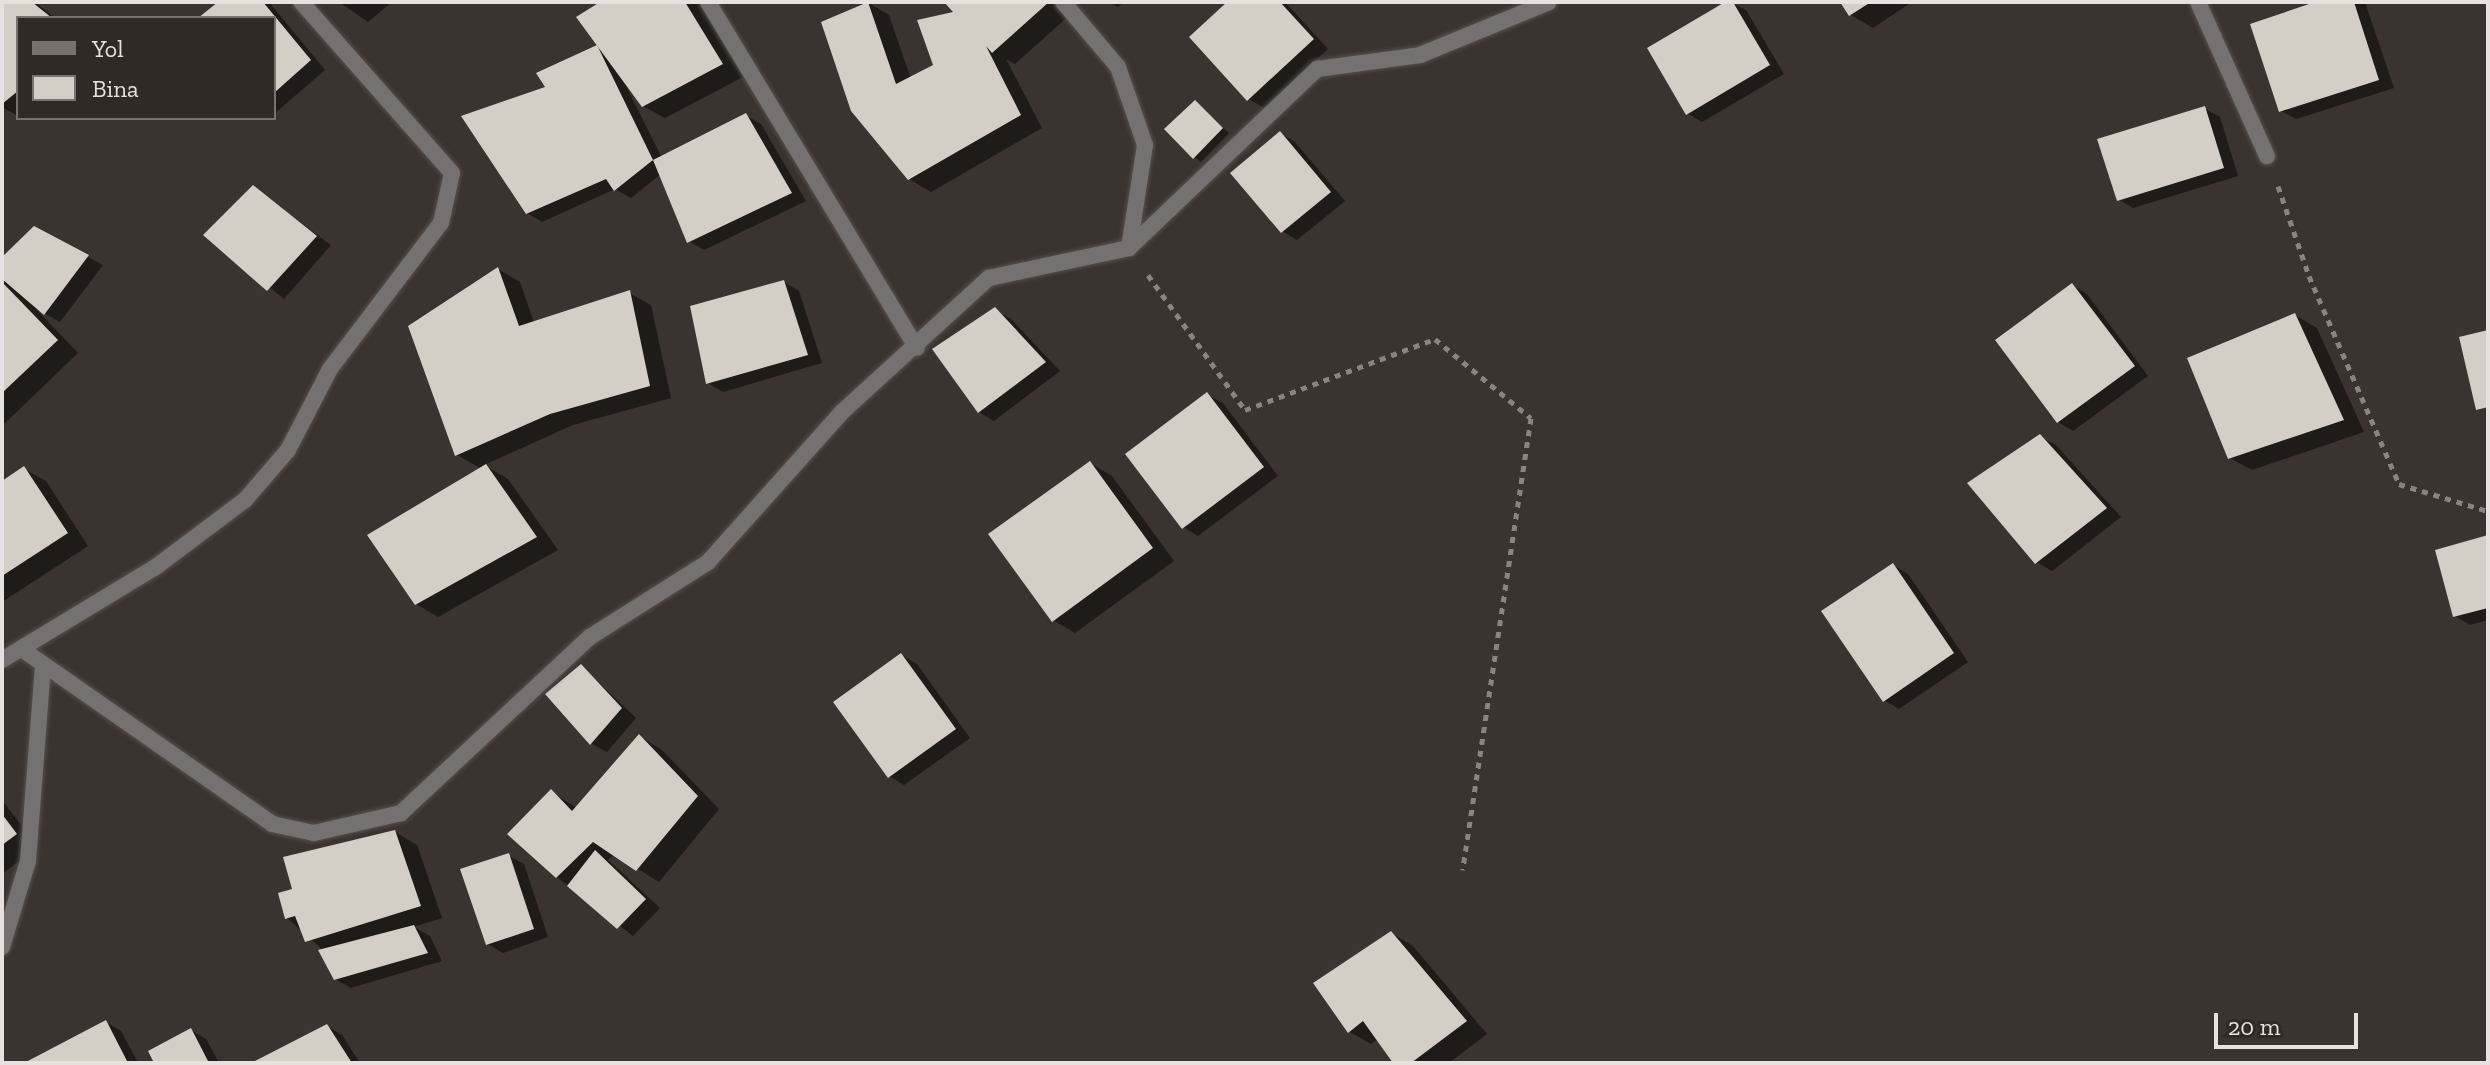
<!DOCTYPE html>
<html>
<head>
<meta charset="utf-8">
<style>
	body { margin:0 }
	#map { position:relative; width:2490px; height:1065px; overflow:hidden; background:#3a332f; font-family:"Zilla Slab",serif }
	div>[style] { position:absolute }
	[style*='--x'] { left:calc(var(--x)*1px); top:calc(var(--y)*1px); width:calc(var(--w)*1px); rotate:calc(var(--a)*1deg) }
	.shadow>* { inset:0; background:#0007 }
	.building>* { inset:0; background:#d4cec7 }
	.path>* { height:5px; margin-top:-2.5px; transform-origin:0; background:repeating-linear-gradient(90deg,#8a8481 0 6px,transparent 0 12px) }
	.roads { filter:drop-shadow(0 0 2px #564f4b) drop-shadow(0 0 2px #564f4b) }
	.street>* { height:16px; margin:-8px; padding:0 8px; transform-origin:8px; border-radius:8px; background:#757170 }
	span { translate:-50% -50%; white-space:nowrap; text-align:center; line-height:1.15; -webkit-text-stroke:8px #302926; paint-order:stroke }
	.frame { position:absolute; inset:0; border:4px solid #e7e2e0; pointer-events:none }
	.legend { position:absolute; left:16px; top:16px; width:260px; height:104px; box-sizing:border-box; background:#302926; border:2px solid #797370; margin:0; padding:10px 14px; list-style:none; font-size:24px; color:#e7e2e0 }
	.legend li { display:flex; align-items:center; gap:16px; height:40px }
	.legend b { width:40px; border:2px solid #797370 }
	.scale { position:absolute; left:2214px; top:1013px; width:144px; height:36px; box-sizing:border-box; border:4px solid #e7e2e0; border-top:0; padding-left:10px; font-size:24px; line-height:28px; white-space:nowrap; color:#e7e2e0; -webkit-text-stroke:6px #302926; paint-order:stroke }
</style>
</head>
<body>
<div id="map">
	<div class="shadow">
		<div style="clip-path:polygon(2px 2px,35px 2px,55px 18px,18px 18px,18px 116px,2px 107px)"></div>
		<div style="clip-path:polygon(221px 2px,269px 2px,325px 70px,274px 114px,274px 18px,201px 18px)"></div>
		<div style="clip-path:polygon(339px 2px,392px 2px,368px 22px)"></div>
		<div style="clip-path:polygon(604px 2px,698px 2px,743px 77px,665px 118px,643px 106px,626px 86px,662px 158px,745px 115px,761px 124px,806px 201px,704px 250px,689px 241px,661px 174px,631px 198px,615px 189px,542px 222px,527px 213px,548px 88px,596px 48px,604px 52px)"></div>
		<div style="clip-path:polygon(867px 2px,889px 15px,911px 79px,936px 66px,957px 13px,946px 2px,1061px 2px,1071px 14px,1015px 64px,1006px 59px,1042px 128px,931px 192px,909px 179px,823px 23px)"></div>
		<div style="clip-path:polygon(1109px 2px,1124px 2px,1118px 7px)"></div>
		<div style="clip-path:polygon(1230px 2px,1285px 2px,1328px 49px,1264px 108px,1249px 99px)"></div>
		<div style="clip-path:polygon(1729px 2px,1746px 10px,1784px 74px,1702px 122px,1687px 113px)"></div>
		<div style="clip-path:polygon(1842px 2px,1912px 2px,1873px 28px,1851px 15px)"></div>
		<div style="clip-path:polygon(2322px 2px,2365px 2px,2394px 88px,2296px 119px,2281px 111px)"></div>
		<div style="clip-path:polygon(1195px 103px,1229px 133px,1201px 162px,1194px 157px)"></div>
		<div style="clip-path:polygon(2204px 108px,2220px 117px,2238px 176px,2133px 208px,2118px 199px)"></div>
		<div style="clip-path:polygon(1280px 133px,1295px 142px,1345px 201px,1297px 240px,1282px 231px)"></div>
		<div style="clip-path:polygon(253px 188px,331px 245px,284px 299px,206px 235px)"></div>
		<div style="clip-path:polygon(35px 228px,103px 265px,60px 322px,35px 308px,78px 353px,3px 425px,2px 260px)"></div>
		<div style="clip-path:polygon(498px 269px,520px 282px,534px 323px,629px 293px,651px 305px,671px 398px,573px 425px,484px 465px,508px 479px,558px 550px,438px 617px,416px 604px,482px 469px,457px 455px)"></div>
		<div style="clip-path:polygon(784px 282px,799px 291px,822px 363px,723px 392px,708px 383px)"></div>
		<div style="clip-path:polygon(2072px 285px,2087px 294px,2148px 376px,2073px 431px,2058px 422px)"></div>
		<div style="clip-path:polygon(995px 310px,1011px 319px,1060px 371px,994px 421px,979px 412px)"></div>
		<div style="clip-path:polygon(2295px 315px,2317px 328px,2364px 432px,2252px 470px,2230px 458px)"></div>
		<div style="clip-path:polygon(1208px 395px,1223px 403px,1278px 476px,1198px 536px,1183px 527px)"></div>
		<div style="clip-path:polygon(2040px 437px,2056px 445px,2121px 517px,2052px 571px,2037px 562px)"></div>
		<div style="clip-path:polygon(1090px 463px,1112px 476px,1174px 561px,1075px 633px,1053px 620px)"></div>
		<div style="clip-path:polygon(24px 469px,46px 481px,88px 546px,2px 602px,2px 483px)"></div>
		<div style="clip-path:polygon(2488px 538px,2488px 620px,2470px 625px,2455px 616px)"></div>
		<div style="clip-path:polygon(1893px 565px,1908px 574px,1968px 662px,1899px 709px,1884px 700px)"></div>
		<div style="clip-path:polygon(901px 655px,917px 664px,970px 738px,904px 785px,889px 776px)"></div>
		<div style="clip-path:polygon(581px 666px,636px 718px,607px 752px,592px 744px,548px 694px)"></div>
		<div style="clip-path:polygon(639px 736px,661px 749px,719px 809px,659px 882px,614px 854px,608px 860px,660px 908px,633px 936px,557px 877px,551px 792px,577px 808px)"></div>
		<div style="clip-path:polygon(2px 800px,38px 847px,2px 874px)"></div>
		<div style="clip-path:polygon(395px 832px,417px 845px,442px 918px,414px 927px,430px 936px,442px 961px,351px 988px,335px 979px,324px 951px,287px 918px,294px 890px)"></div>
		<div style="clip-path:polygon(509px 856px,524px 864px,548px 937px,503px 953px,488px 944px)"></div>
		<div style="clip-path:polygon(1391px 933px,1413px 946px,1487px 1034px,1449px 1063px,1395px 1063px,1378px 1039px,1371px 1044px,1350px 1032px)"></div>
		<div style="clip-path:polygon(106px 1022px,121px 1031px,138px 1063px,28px 1063px)"></div>
		<div style="clip-path:polygon(327px 1026px,342px 1035px,360px 1063px,256px 1063px)"></div>
		<div style="clip-path:polygon(191px 1030px,206px 1039px,219px 1063px,156px 1063px)"></div>
	</div>
	<div class="building">
		<div style="clip-path:polygon(2px 2px,32px 2px,52px 18px,18px 18px,18px 91px,2px 104px)"></div>
		<div style="clip-path:polygon(218px 2px,263px 2px,311px 60px,274px 93px,274px 18px,198px 18px)"></div>
		<div style="clip-path:polygon(600px 2px,685px 2px,723px 64px,642px 107px,576px 17px)"></div>
		<div style="clip-path:polygon(868px 2px,896px 84px,933px 65px,917px 20px,953px 12px,944px 2px,1049px 2px,992px 53px,986px 46px,1021px 115px,908px 180px,851px 111px,821px 22px)"></div>
		<div style="clip-path:polygon(1227px 2px,1280px 2px,1314px 39px,1247px 101px,1189px 37px)"></div>
		<div style="clip-path:polygon(1725px 2px,1733px 2px,1770px 65px,1686px 115px,1647px 48px)"></div>
		<div style="clip-path:polygon(1840px 2px,1871px 2px,1849px 16px)"></div>
		<div style="clip-path:polygon(2315px 2px,2354px 2px,2379px 80px,2279px 112px,2250px 24px)"></div>
		<div style="clip-path:polygon(597px 45px,653px 160px,614px 191px,606px 179px,526px 214px,461px 116px,545px 87px,536px 73px)"></div>
		<div style="clip-path:polygon(1195px 100px,1223px 128px,1193px 159px,1164px 129px)"></div>
		<div style="clip-path:polygon(2205px 106px,2224px 168px,2117px 201px,2097px 139px)"></div>
		<div style="clip-path:polygon(746px 113px,792px 193px,687px 243px,653px 160px)"></div>
		<div style="clip-path:polygon(1280px 131px,1331px 192px,1281px 233px,1230px 173px)"></div>
		<div style="clip-path:polygon(253px 185px,317px 236px,267px 291px,203px 235px)"></div>
		<div style="clip-path:polygon(34px 226px,89px 255px,44px 315px,2px 279px,2px 257px)"></div>
		<div style="clip-path:polygon(498px 267px,519px 326px,630px 290px,650px 386px,550px 414px,455px 456px,408px 326px)"></div>
		<div style="clip-path:polygon(784px 280px,808px 355px,706px 384px,690px 306px)"></div>
		<div style="clip-path:polygon(2px 282px,58px 340px,2px 393px)"></div>
		<div style="clip-path:polygon(2072px 283px,2135px 366px,2057px 423px,1995px 340px)"></div>
		<div style="clip-path:polygon(995px 307px,1046px 362px,978px 413px,932px 349px)"></div>
		<div style="clip-path:polygon(2295px 313px,2344px 420px,2228px 459px,2187px 358px)"></div>
		<div style="clip-path:polygon(2488px 330px,2488px 407px,2476px 410px,2459px 337px)"></div>
		<div style="clip-path:polygon(1207px 392px,1264px 467px,1182px 529px,1125px 454px)"></div>
		<div style="clip-path:polygon(2040px 434px,2107px 508px,2035px 564px,1967px 483px)"></div>
		<div style="clip-path:polygon(1090px 461px,1153px 548px,1052px 622px,988px 534px)"></div>
		<div style="clip-path:polygon(486px 464px,537px 537px,415px 605px,367px 535px)"></div>
		<div style="clip-path:polygon(24px 466px,68px 533px,2px 576px,2px 481px)"></div>
		<div style="clip-path:polygon(2488px 535px,2488px 608px,2453px 617px,2435px 550px)"></div>
		<div style="clip-path:polygon(1893px 563px,1954px 653px,1883px 702px,1821px 611px)"></div>
		<div style="clip-path:polygon(901px 653px,956px 729px,888px 778px,833px 702px)"></div>
		<div style="clip-path:polygon(581px 664px,622px 708px,590px 745px,545px 694px)"></div>
		<div style="clip-path:polygon(639px 734px,698px 796px,636px 871px,593px 842px,556px 878px,507px 834px,551px 789px,572px 811px)"></div>
		<div style="clip-path:polygon(2px 814px,17px 834px,2px 845px)"></div>
		<div style="clip-path:polygon(395px 830px,421px 906px,305px 942px,295px 916px,285px 919px,278px 893px,292px 889px,283px 857px)"></div>
		<div style="clip-path:polygon(595px 850px,646px 899px,617px 929px,567px 886px)"></div>
		<div style="clip-path:polygon(509px 853px,534px 929px,486px 945px,460px 869px)"></div>
		<div style="clip-path:polygon(414px 925px,428px 953px,334px 980px,318px 950px)"></div>
		<div style="clip-path:polygon(1391px 931px,1467px 1021px,1411px 1063px,1393px 1063px,1363px 1021px,1348px 1033px,1313px 983px)"></div>
		<div style="clip-path:polygon(106px 1020px,128px 1063px,24px 1063px)"></div>
		<div style="clip-path:polygon(327px 1024px,352px 1063px,251px 1063px)"></div>
		<div style="clip-path:polygon(191px 1028px,209px 1063px,154px 1063px,148px 1051px)"></div>
	</div>
	<div class="path">
		<div style="--x:2278;--y:186;--w:95;--a:71"></div>
		<div style="--x:2309;--y:276;--w:227;--a:66.6"></div>
		<div style="--x:2399;--y:484;--w:93;--a:16.9"></div>
		<div style="--x:1148;--y:275;--w:166;--a:54.3"></div>
		<div style="--x:1245;--y:410;--w:203;--a:-20.5"></div>
		<div style="--x:1435;--y:339;--w:124;--a:39.5"></div>
		<div style="--x:1531;--y:418;--w:457;--a:98.6"></div>
	</div>
	<div class="roads">
		<div class="street">
			<div style="--x:708;--y:2;--w:404;--a:58.9"></div>
			<div style="--x:1063;--y:2;--w:85;--a:49.8"></div>
			<div style="--x:1118;--y:67;--w:83;--a:70.9"></div>
			<div style="--x:1145;--y:145;--w:104;--a:98.8"></div>
			<div style="--x:2198;--y:2;--w:169;--a:65.9"></div>
			<div style="--x:23;--y:650;--w:304;--a:34.9"></div>
			<div style="--x:272;--y:824;--w:43;--a:12.1"></div>
			<div style="--x:314;--y:833;--w:89;--a:-12.9"></div>
			<div style="--x:401;--y:813;--w:258;--a:-43"></div>
			<div style="--x:590;--y:637;--w:140;--a:-32.4"></div>
			<div style="--x:708;--y:562;--w:201;--a:-48.2"></div>
			<div style="--x:842;--y:412;--w:199;--a:-42.4"></div>
			<div style="--x:989;--y:278;--w:143;--a:-12.1"></div>
			<div style="--x:1129;--y:248;--w:260;--a:-43.6"></div>
			<div style="--x:1317;--y:69;--w:104;--a:-7.7"></div>
			<div style="--x:1420;--y:55;--w:139;--a:-22.3"></div>
			<div style="--x:2;--y:660;--w:181;--a:-31.2"></div>
			<div style="--x:157;--y:566;--w:110;--a:-36.9"></div>
			<div style="--x:245;--y:500;--w:66;--a:-49.3"></div>
			<div style="--x:288;--y:450;--w:91;--a:-62.6"></div>
			<div style="--x:330;--y:369;--w:183;--a:-52.8"></div>
			<div style="--x:441;--y:223;--w:51;--a:-77.6"></div>
			<div style="--x:452;--y:173;--w:228;--a:-131.4"></div>
			<div style="--x:2;--y:947;--w:90;--a:-73.2"></div>
			<div style="--x:28;--y:861;--w:196;--a:-85.6"></div>
		</div>
	</div>
	<div class="frame"></div>
	<ul class="legend">
	<li><b style="height:10px;background:#757170"></b>Yol</li>
	<li><b style="height:22px;background:#d4cec7"></b>Bina</li>
	</ul>
	<div class="scale">20 m</div>
</div>
</body>
</html>
